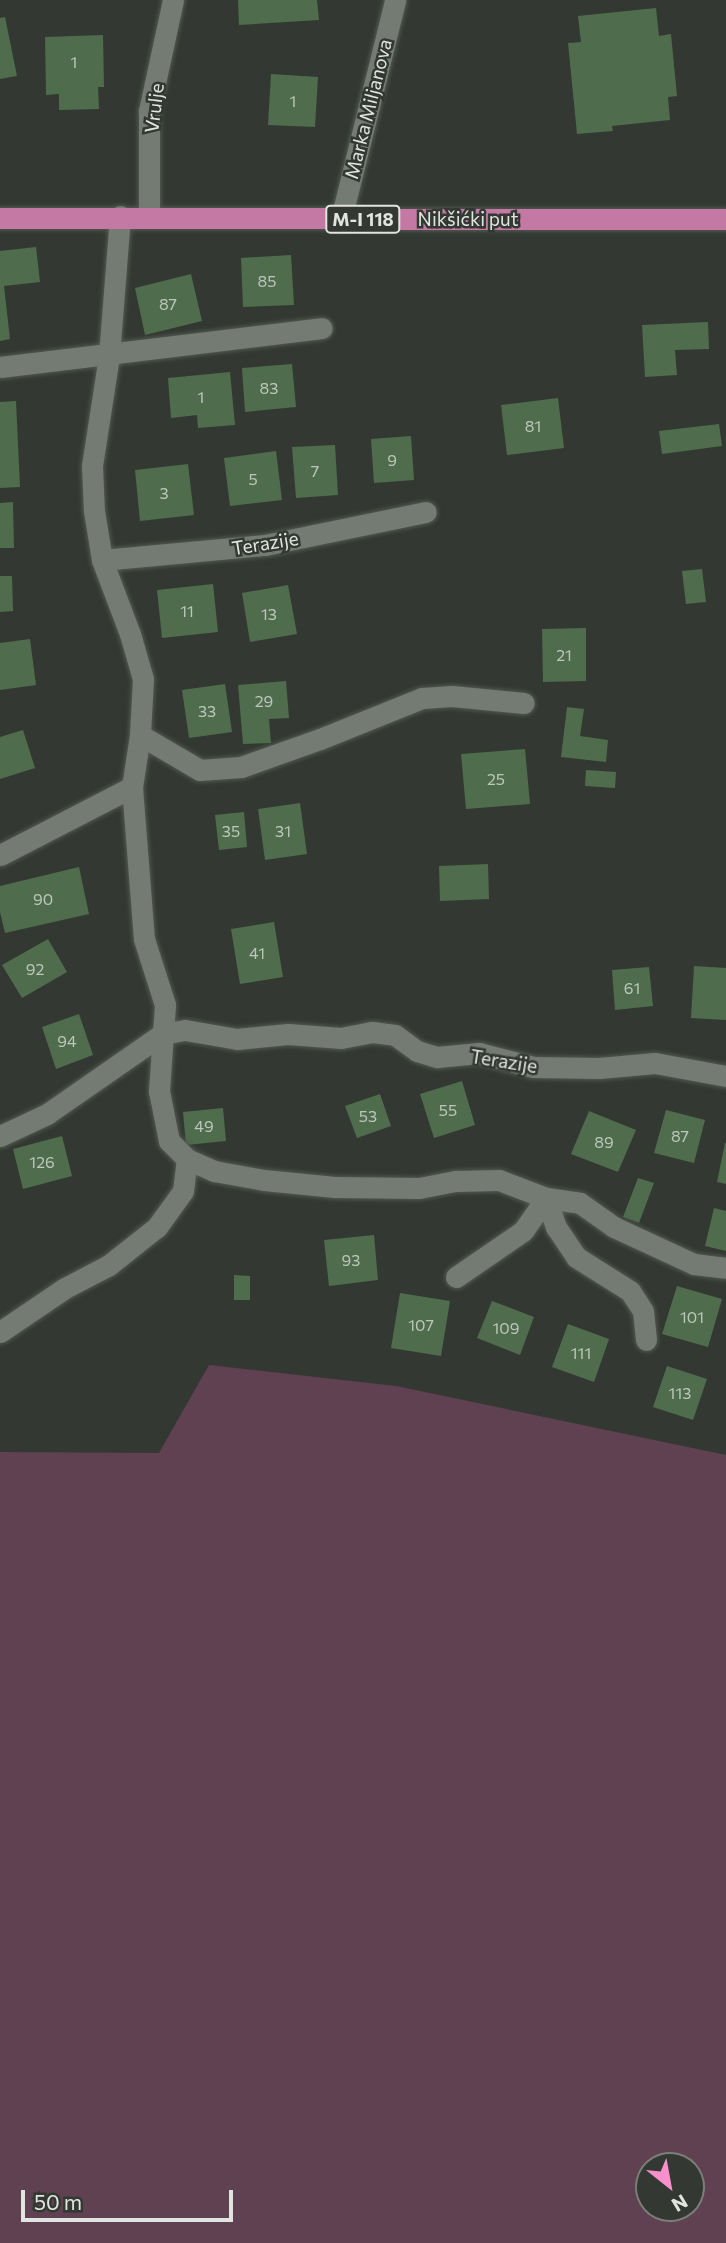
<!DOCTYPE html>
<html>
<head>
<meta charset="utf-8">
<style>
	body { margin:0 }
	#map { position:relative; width:726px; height:2243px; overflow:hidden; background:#333932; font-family:Commissioner,sans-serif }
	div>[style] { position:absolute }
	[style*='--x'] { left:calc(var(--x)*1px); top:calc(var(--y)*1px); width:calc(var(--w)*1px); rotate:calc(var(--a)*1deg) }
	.green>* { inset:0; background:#604152 }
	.building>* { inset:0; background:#4f6c4d }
	.roads { filter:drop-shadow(0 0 2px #525851) drop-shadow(0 0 2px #525851) }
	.minor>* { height:21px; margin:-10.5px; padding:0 10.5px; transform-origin:10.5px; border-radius:10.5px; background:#747b73 }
	.major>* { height:21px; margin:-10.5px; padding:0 10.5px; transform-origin:10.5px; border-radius:10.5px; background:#c379a4 }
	span { translate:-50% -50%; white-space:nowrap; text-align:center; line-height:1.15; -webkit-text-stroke:5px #333932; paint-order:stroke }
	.number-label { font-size:16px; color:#bcc7bb }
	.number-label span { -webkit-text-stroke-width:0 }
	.shield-label span { padding:2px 5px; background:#333932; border:2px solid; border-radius:5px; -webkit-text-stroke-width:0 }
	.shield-label { font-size:18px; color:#e1e5e0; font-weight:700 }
	.street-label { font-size:19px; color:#e1e5e0 }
	.north { position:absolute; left:635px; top:2152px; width:70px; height:70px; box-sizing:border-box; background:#333932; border:2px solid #797e78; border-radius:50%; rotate:149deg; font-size:19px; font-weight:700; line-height:28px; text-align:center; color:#e1e5e0 }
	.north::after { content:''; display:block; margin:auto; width:24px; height:32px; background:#f890cb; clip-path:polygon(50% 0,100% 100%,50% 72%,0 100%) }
	.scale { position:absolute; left:21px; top:2190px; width:212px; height:32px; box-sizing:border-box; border:4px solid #e1e5e0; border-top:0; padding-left:9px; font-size:21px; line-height:24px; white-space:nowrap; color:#e1e5e0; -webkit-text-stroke:5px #333932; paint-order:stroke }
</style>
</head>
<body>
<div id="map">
	<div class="green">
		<div style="clip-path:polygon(evenodd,209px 1365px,396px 1386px,726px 1455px,726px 2243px,0 2243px,0 1452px,159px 1453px,209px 1365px,649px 2166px,691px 2166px,691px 2208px,649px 2208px,649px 2166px)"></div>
	</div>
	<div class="building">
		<div style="clip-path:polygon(238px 0,317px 0,319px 20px,239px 25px)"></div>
		<div style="clip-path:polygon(656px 8px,659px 36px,671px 34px,677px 96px,668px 97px,670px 120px,612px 126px,613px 131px,577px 134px,568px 43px,581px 42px,578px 16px)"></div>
		<div style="clip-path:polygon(5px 17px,17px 76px,0 79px,0 18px)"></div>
		<div style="clip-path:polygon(103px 35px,104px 87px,98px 87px,99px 109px,59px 110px,59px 94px,46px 95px,45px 37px)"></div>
		<div style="clip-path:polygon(271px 74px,318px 77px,315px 127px,268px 125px)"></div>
		<div style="clip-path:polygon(36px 247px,40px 282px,4px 286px,10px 339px,0 341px,0 251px)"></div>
		<div style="clip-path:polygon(291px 255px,294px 305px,243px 307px,241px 258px)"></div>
		<div style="clip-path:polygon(191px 274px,202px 321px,145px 335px,135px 288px)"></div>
		<div style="clip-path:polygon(708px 322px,709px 349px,675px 350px,677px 375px,645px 377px,642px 325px)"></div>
		<div style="clip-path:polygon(292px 364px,296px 407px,245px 412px,242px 368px)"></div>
		<div style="clip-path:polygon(230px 372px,235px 425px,198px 428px,197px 415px,171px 418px,168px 378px)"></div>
		<div style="clip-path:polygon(558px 398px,564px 448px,507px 455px,501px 405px)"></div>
		<div style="clip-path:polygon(16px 401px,20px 487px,0 488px,0 402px)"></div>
		<div style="clip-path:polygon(719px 424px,722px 446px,662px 454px,659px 431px)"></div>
		<div style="clip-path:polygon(411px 436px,414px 480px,374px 483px,371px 439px)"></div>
		<div style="clip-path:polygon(335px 445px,338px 495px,296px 498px,292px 447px)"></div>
		<div style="clip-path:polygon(276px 451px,282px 500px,230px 506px,224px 458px)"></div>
		<div style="clip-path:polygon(188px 464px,194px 515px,140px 521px,135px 470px)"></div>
		<div style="clip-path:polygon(13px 502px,14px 548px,0 548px,0 503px)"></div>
		<div style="clip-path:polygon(702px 569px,706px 602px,686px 604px,682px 571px)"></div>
		<div style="clip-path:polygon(0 576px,12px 576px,13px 611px,0 612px)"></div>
		<div style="clip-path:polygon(213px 584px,218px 632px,162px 638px,157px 590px)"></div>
		<div style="clip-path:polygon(288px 585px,297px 634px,250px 642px,242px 593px)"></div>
		<div style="clip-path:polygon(586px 628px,586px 681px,543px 682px,542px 629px)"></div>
		<div style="clip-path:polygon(30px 639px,36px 685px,0 690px,0 643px)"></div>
		<div style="clip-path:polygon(286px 681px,289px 718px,269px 719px,271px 743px,243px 744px,238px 685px)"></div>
		<div style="clip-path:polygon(225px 684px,232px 732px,189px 738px,182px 690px)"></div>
		<div style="clip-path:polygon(567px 707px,584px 709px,580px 736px,608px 740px,606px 762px,561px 757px)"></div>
		<div style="clip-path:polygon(23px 730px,35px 768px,0 779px,0 737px)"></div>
		<div style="clip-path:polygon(525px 749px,530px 804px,466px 809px,461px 754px)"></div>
		<div style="clip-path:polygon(586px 770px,616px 772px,615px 788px,585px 786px)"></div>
		<div style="clip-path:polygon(300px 803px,307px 854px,265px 860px,258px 809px)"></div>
		<div style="clip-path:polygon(244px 812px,247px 847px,219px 850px,215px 815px)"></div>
		<div style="clip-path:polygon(488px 864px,489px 899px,440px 901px,439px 866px)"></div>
		<div style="clip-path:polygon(79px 867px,89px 914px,5px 933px,0 912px,0 886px)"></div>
		<div style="clip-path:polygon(274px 922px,283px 977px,240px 984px,231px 929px)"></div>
		<div style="clip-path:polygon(48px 939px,67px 972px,22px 998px,2px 965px)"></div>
		<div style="clip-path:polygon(694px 966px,726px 968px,726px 1020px,691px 1018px)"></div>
		<div style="clip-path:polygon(649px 967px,653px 1006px,615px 1010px,612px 970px)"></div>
		<div style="clip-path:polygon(79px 1014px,93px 1055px,56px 1069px,42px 1027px)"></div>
		<div style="clip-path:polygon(462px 1081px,475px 1125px,434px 1138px,420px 1094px)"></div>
		<div style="clip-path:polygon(380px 1094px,391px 1126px,357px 1138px,345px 1106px)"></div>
		<div style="clip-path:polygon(223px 1108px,226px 1141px,186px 1145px,183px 1112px)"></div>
		<div style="clip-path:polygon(666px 1110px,705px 1120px,694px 1163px,654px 1153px)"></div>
		<div style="clip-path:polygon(589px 1111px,636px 1130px,618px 1172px,571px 1154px)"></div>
		<div style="clip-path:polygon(62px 1136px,72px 1176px,23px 1189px,13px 1149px)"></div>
		<div style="clip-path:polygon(725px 1143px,726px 1143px,726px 1184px,717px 1182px)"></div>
		<div style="clip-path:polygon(638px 1178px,654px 1183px,639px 1223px,623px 1217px)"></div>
		<div style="clip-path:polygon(714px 1208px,726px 1211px,726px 1251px,705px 1246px)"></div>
		<div style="clip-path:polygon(374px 1235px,378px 1280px,329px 1286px,324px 1240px)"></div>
		<div style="clip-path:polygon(234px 1275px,250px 1276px,250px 1300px,234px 1300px)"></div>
		<div style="clip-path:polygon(677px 1286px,722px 1299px,708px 1347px,662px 1334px)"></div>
		<div style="clip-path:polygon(400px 1293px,450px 1301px,441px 1356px,391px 1348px)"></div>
		<div style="clip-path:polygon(492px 1301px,534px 1317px,520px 1355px,477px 1338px)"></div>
		<div style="clip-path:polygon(568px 1324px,609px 1339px,594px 1382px,552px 1367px)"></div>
		<div style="clip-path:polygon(667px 1366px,707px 1379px,693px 1420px,653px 1407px)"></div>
	</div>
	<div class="roads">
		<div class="minor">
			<div style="--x:120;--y:216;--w:140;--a:94.5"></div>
			<div style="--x:109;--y:356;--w:111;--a:98.8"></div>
			<div style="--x:92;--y:466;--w:45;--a:87.5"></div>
			<div style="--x:94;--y:511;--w:50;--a:80.7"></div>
			<div style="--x:102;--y:560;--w:79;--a:69.3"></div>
			<div style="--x:130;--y:634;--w:47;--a:73.9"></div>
			<div style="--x:143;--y:679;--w:56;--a:93.1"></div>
			<div style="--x:140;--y:735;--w:53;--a:98.7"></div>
			<div style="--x:132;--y:787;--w:152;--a:85.5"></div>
			<div style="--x:144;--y:939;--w:69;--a:72.3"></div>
			<div style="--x:165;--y:1005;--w:86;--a:94"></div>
			<div style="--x:159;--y:1091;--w:51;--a:78.7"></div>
			<div style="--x:169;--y:1141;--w:25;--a:45"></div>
			<div style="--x:187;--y:1159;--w:30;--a:24"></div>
			<div style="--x:214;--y:1171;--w:51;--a:10.2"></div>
			<div style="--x:264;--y:1180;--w:71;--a:5.6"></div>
			<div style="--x:335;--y:1187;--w:84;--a:0.7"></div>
			<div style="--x:419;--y:1188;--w:38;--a:-11"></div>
			<div style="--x:456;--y:1181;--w:43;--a:-1.3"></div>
			<div style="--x:499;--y:1180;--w:50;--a:21"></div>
			<div style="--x:546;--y:1198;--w:34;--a:8"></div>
			<div style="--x:580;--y:1203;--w:42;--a:35.2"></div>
			<div style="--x:614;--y:1227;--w:88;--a:24.8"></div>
			<div style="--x:694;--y:1264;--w:32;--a:7"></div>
			<div style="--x:149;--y:217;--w:106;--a:-90"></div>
			<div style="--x:149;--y:111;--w:114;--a:-77.8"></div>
			<div style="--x:341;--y:219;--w:226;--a:-76.1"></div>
			<div style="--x:0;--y:367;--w:324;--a:-6.9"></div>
			<div style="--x:102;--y:560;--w:164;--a:-5.3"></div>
			<div style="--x:265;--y:545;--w:164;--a:-11.6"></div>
			<div style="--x:140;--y:735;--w:69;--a:30.3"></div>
			<div style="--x:200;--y:770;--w:41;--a:-4.2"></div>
			<div style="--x:241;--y:767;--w:84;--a:-19.5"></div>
			<div style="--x:320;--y:739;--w:110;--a:-21.9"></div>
			<div style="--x:422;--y:698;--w:30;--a:-4"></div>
			<div style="--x:452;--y:696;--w:72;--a:5.6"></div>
			<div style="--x:0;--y:855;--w:148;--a:-27.3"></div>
			<div style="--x:0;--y:1136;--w:52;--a:-25.1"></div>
			<div style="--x:47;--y:1114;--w:140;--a:-34.8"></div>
			<div style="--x:162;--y:1034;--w:23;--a:-10"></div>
			<div style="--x:185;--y:1030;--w:53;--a:9.8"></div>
			<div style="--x:237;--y:1039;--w:51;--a:-5.6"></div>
			<div style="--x:288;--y:1034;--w:53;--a:4.3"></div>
			<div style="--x:341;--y:1038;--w:32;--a:-11"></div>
			<div style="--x:372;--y:1032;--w:23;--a:7"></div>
			<div style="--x:395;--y:1035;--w:27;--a:36"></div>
			<div style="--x:417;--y:1051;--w:21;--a:17"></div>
			<div style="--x:437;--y:1057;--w:42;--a:-5.4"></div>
			<div style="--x:479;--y:1053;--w:56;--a:14.5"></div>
			<div style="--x:533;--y:1067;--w:66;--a:0.9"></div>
			<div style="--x:599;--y:1068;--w:56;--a:-5.1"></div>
			<div style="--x:655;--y:1063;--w:72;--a:10.4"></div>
			<div style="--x:546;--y:1198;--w:31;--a:71"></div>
			<div style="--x:556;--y:1227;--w:36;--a:56"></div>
			<div style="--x:576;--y:1257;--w:64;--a:32.2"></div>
			<div style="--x:630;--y:1291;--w:24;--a:57"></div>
			<div style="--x:643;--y:1311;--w:29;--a:84"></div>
			<div style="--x:456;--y:1277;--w:81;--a:-34.5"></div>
			<div style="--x:523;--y:1231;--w:40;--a:-55.1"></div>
			<div style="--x:0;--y:1332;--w:78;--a:-34.1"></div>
			<div style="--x:65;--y:1288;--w:50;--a:-27.6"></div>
			<div style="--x:109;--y:1265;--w:61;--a:-38.4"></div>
			<div style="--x:157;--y:1227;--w:44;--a:-54.2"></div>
			<div style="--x:183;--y:1191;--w:32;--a:-83"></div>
		</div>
		<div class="major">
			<div style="--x:0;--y:218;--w:726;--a:0.08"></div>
		</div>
	</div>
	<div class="number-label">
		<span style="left:74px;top:62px">1</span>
		<span style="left:293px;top:101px">1</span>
		<span style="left:267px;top:281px">85</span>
		<span style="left:168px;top:304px">87</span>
		<span style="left:269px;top:388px">83</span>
		<span style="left:201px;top:397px">1</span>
		<span style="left:533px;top:426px">81</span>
		<span style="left:392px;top:460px">9</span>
		<span style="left:315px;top:471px">7</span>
		<span style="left:253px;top:479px">5</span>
		<span style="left:164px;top:493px">3</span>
		<span style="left:187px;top:611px">11</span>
		<span style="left:269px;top:614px">13</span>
		<span style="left:564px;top:655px">21</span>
		<span style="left:264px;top:701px">29</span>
		<span style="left:207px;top:711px">33</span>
		<span style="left:496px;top:779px">25</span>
		<span style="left:231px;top:831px">35</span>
		<span style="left:283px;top:831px">31</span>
		<span style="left:43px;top:899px">90</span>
		<span style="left:257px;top:953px">41</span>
		<span style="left:35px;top:969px">92</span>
		<span style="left:632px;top:988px">61</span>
		<span style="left:67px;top:1041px">94</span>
		<span style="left:448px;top:1110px">55</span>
		<span style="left:368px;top:1116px">53</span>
		<span style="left:204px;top:1126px">49</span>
		<span style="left:680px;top:1136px">87</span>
		<span style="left:604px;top:1142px">89</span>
		<span style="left:42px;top:1162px">126</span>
		<span style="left:351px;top:1260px">93</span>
		<span style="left:692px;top:1317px">101</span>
		<span style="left:421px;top:1325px">107</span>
		<span style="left:506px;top:1328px">109</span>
		<span style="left:581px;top:1353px">111</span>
		<span style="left:680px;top:1393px">113</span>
	</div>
	<div class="shield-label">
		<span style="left:363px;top:219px">M-I 118</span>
	</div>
	<div class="street-label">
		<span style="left:154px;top:108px;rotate:-83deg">Vrulje</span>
		<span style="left:368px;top:109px;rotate:-76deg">Marka Miljanova</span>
		<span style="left:468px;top:219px">Nikšićki put</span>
		<span style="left:265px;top:543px;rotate:-9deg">Terazije</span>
		<span style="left:504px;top:1061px;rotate:9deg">Terazije</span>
	</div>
	<div class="north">N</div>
	<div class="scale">50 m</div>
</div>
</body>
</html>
